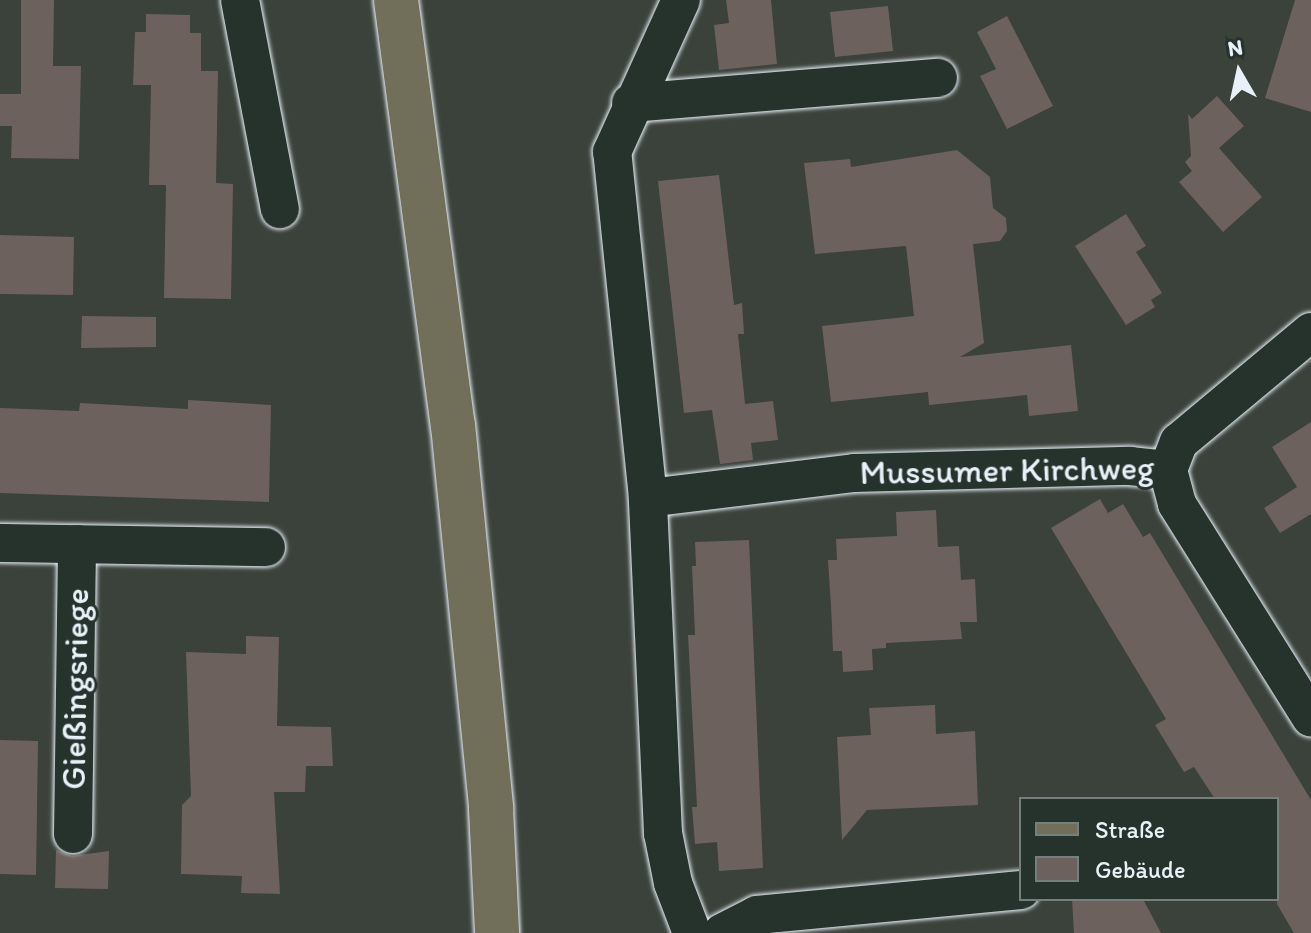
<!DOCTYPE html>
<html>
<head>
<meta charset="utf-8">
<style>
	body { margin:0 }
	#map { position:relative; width:1311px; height:933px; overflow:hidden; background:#3b413b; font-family:Itim,sans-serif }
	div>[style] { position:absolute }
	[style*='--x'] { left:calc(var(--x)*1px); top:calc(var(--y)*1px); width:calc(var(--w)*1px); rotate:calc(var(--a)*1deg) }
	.building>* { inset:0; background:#6d615d }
	.roads { filter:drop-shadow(0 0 2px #e8f1f8) drop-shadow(0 0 2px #e8f1f8) }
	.street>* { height:38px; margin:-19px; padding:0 19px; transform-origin:19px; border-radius:19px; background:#26332d }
	.primary>* { height:44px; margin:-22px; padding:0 22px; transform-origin:22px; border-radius:22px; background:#716e59 }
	span { translate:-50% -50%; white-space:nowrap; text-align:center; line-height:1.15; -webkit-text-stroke:6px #26332d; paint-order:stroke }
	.street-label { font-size:34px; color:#e8f1f8 }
	.legend { position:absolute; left:1019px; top:797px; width:260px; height:104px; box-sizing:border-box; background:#26332d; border:2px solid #747f7e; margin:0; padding:10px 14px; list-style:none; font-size:24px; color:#e8f1f8 }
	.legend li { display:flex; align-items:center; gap:16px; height:40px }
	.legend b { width:40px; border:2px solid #747f7e }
	.north { position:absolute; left:1199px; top:32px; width:80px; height:80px; -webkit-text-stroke:6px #26332d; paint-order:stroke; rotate:351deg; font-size:22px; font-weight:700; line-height:32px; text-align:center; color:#e8f1f8 }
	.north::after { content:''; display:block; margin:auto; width:28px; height:36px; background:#e8f1f8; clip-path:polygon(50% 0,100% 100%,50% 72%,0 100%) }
</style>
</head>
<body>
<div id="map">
	<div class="building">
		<div style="clip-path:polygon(21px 0,54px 0,53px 66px,81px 66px,79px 159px,11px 158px,12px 126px,0 126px,0 94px,21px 94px)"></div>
		<div style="clip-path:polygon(726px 0,771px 0,777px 64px,719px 70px,714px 25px,729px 23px)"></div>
		<div style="clip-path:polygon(1295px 0,1311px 0,1311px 112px,1265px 98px)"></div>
		<div style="clip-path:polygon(888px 6px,893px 51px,835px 57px,830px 12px)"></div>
		<div style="clip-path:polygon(146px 14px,190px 15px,190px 33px,201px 33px,201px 71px,218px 71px,216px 183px,233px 184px,231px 299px,164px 298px,166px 185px,149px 185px,151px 85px,133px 85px,135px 32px,146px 32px)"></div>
		<div style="clip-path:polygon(1007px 16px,1053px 106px,1007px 129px,980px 76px,996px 69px,977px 32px)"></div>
		<div style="clip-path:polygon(1217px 96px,1244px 126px,1219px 148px,1262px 197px,1223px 232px,1179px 182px,1192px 171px,1185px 162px,1191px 156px,1188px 114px,1192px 119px)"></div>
		<div style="clip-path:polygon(957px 150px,990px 177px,993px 208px,1006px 218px,1007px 231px,1000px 241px,973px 244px,984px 343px,960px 357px,1071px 345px,1078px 411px,1029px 416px,1027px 395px,929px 405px,928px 392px,831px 402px,822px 326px,914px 316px,906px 246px,815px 254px,804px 163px,850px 159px,851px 167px)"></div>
		<div style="clip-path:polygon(719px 175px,734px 305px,742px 303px,744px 334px,738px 334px,745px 404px,773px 401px,778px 440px,751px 443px,753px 460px,720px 464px,712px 410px,684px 413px,658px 181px)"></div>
		<div style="clip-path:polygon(1126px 214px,1146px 246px,1136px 252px,1162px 293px,1151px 300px,1155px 307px,1126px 325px,1075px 246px)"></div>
		<div style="clip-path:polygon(0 235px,74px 237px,73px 295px,0 294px)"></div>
		<div style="clip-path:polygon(82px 316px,156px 317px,156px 347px,81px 348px)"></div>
		<div style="clip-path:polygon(188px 400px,271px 405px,269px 502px,0 493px,0 408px,79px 411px,80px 403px,188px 409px)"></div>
		<div style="clip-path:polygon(1311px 422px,1311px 514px,1280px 533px,1264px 508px,1297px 487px,1272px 447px)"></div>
		<div style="clip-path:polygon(1100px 499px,1108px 513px,1123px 504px,1143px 537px,1150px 533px,1311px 800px,1311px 933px,1294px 933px,1277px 904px,1277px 799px,1215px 799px,1194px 767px,1184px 772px,1155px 725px,1166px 719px,1051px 528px)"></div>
		<div style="clip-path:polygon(936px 510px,938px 547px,959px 546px,961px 580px,975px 579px,977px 622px,960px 622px,962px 639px,886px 643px,886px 648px,872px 649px,873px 670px,843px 672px,842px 651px,833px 651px,831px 606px,828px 560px,837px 560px,836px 539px,897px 536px,896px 512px)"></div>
		<div style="clip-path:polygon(749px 540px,763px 868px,719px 871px,717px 842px,695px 844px,692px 807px,697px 807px,688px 635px,695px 635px,692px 566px,696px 566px,695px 542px)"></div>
		<div style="clip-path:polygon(246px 636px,279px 637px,277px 726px,331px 727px,333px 766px,306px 766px,305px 792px,274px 792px,280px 894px,241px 893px,242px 876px,181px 874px,182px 805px,191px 796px,186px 652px,246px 654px)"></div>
		<div style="clip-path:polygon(935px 705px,936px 734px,975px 731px,978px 805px,867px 810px,842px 840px,837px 737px,871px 735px,869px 708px)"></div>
		<div style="clip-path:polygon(0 740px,38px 741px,36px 875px,0 874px)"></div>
		<div style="clip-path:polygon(56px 850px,72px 856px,109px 851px,108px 889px,55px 888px)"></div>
		<div style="clip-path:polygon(1072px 899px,1143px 899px,1161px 933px,1074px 933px)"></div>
	</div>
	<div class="roads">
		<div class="street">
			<div style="--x:240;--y:0;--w:213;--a:79.2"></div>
			<div style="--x:631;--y:103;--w:308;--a:-4.7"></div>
			<div style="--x:1168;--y:470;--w:35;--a:75"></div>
			<div style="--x:1177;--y:504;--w:252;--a:57.9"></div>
			<div style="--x:1168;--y:470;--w:30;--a:-69"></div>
			<div style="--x:1179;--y:442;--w:172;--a:-39.8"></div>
			<div style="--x:648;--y:498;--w:348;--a:-95.9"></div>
			<div style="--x:612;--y:152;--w:167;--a:-65.6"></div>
			<div style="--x:0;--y:543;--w:266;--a:0.9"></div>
			<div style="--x:73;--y:834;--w:290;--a:-89.2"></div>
			<div style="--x:692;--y:933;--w:53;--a:-110.8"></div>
			<div style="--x:673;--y:883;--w:51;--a:-101.3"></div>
			<div style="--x:663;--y:833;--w:335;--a:-92.6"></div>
			<div style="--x:648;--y:498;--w:208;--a:-6.9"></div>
			<div style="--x:854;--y:473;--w:276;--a:-1.5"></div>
			<div style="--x:1130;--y:466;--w:38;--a:6"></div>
			<div style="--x:722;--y:933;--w:39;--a:-27"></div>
			<div style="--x:757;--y:915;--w:265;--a:-5.4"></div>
		</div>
		<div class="primary">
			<div style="--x:396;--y:0;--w:429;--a:82.4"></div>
			<div style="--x:453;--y:425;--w:386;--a:84.3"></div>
			<div style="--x:491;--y:809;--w:124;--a:87.2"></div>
		</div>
	</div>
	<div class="street-label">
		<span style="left:1007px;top:470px;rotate:-1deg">Mussumer Kirchweg</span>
		<span style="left:75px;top:689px;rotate:-89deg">Gießingsriege</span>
	</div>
	<ul class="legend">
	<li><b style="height:10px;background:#716e59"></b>Straße</li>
	<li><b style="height:22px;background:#6d615d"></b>Gebäude</li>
	</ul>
	<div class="north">N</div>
</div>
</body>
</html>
